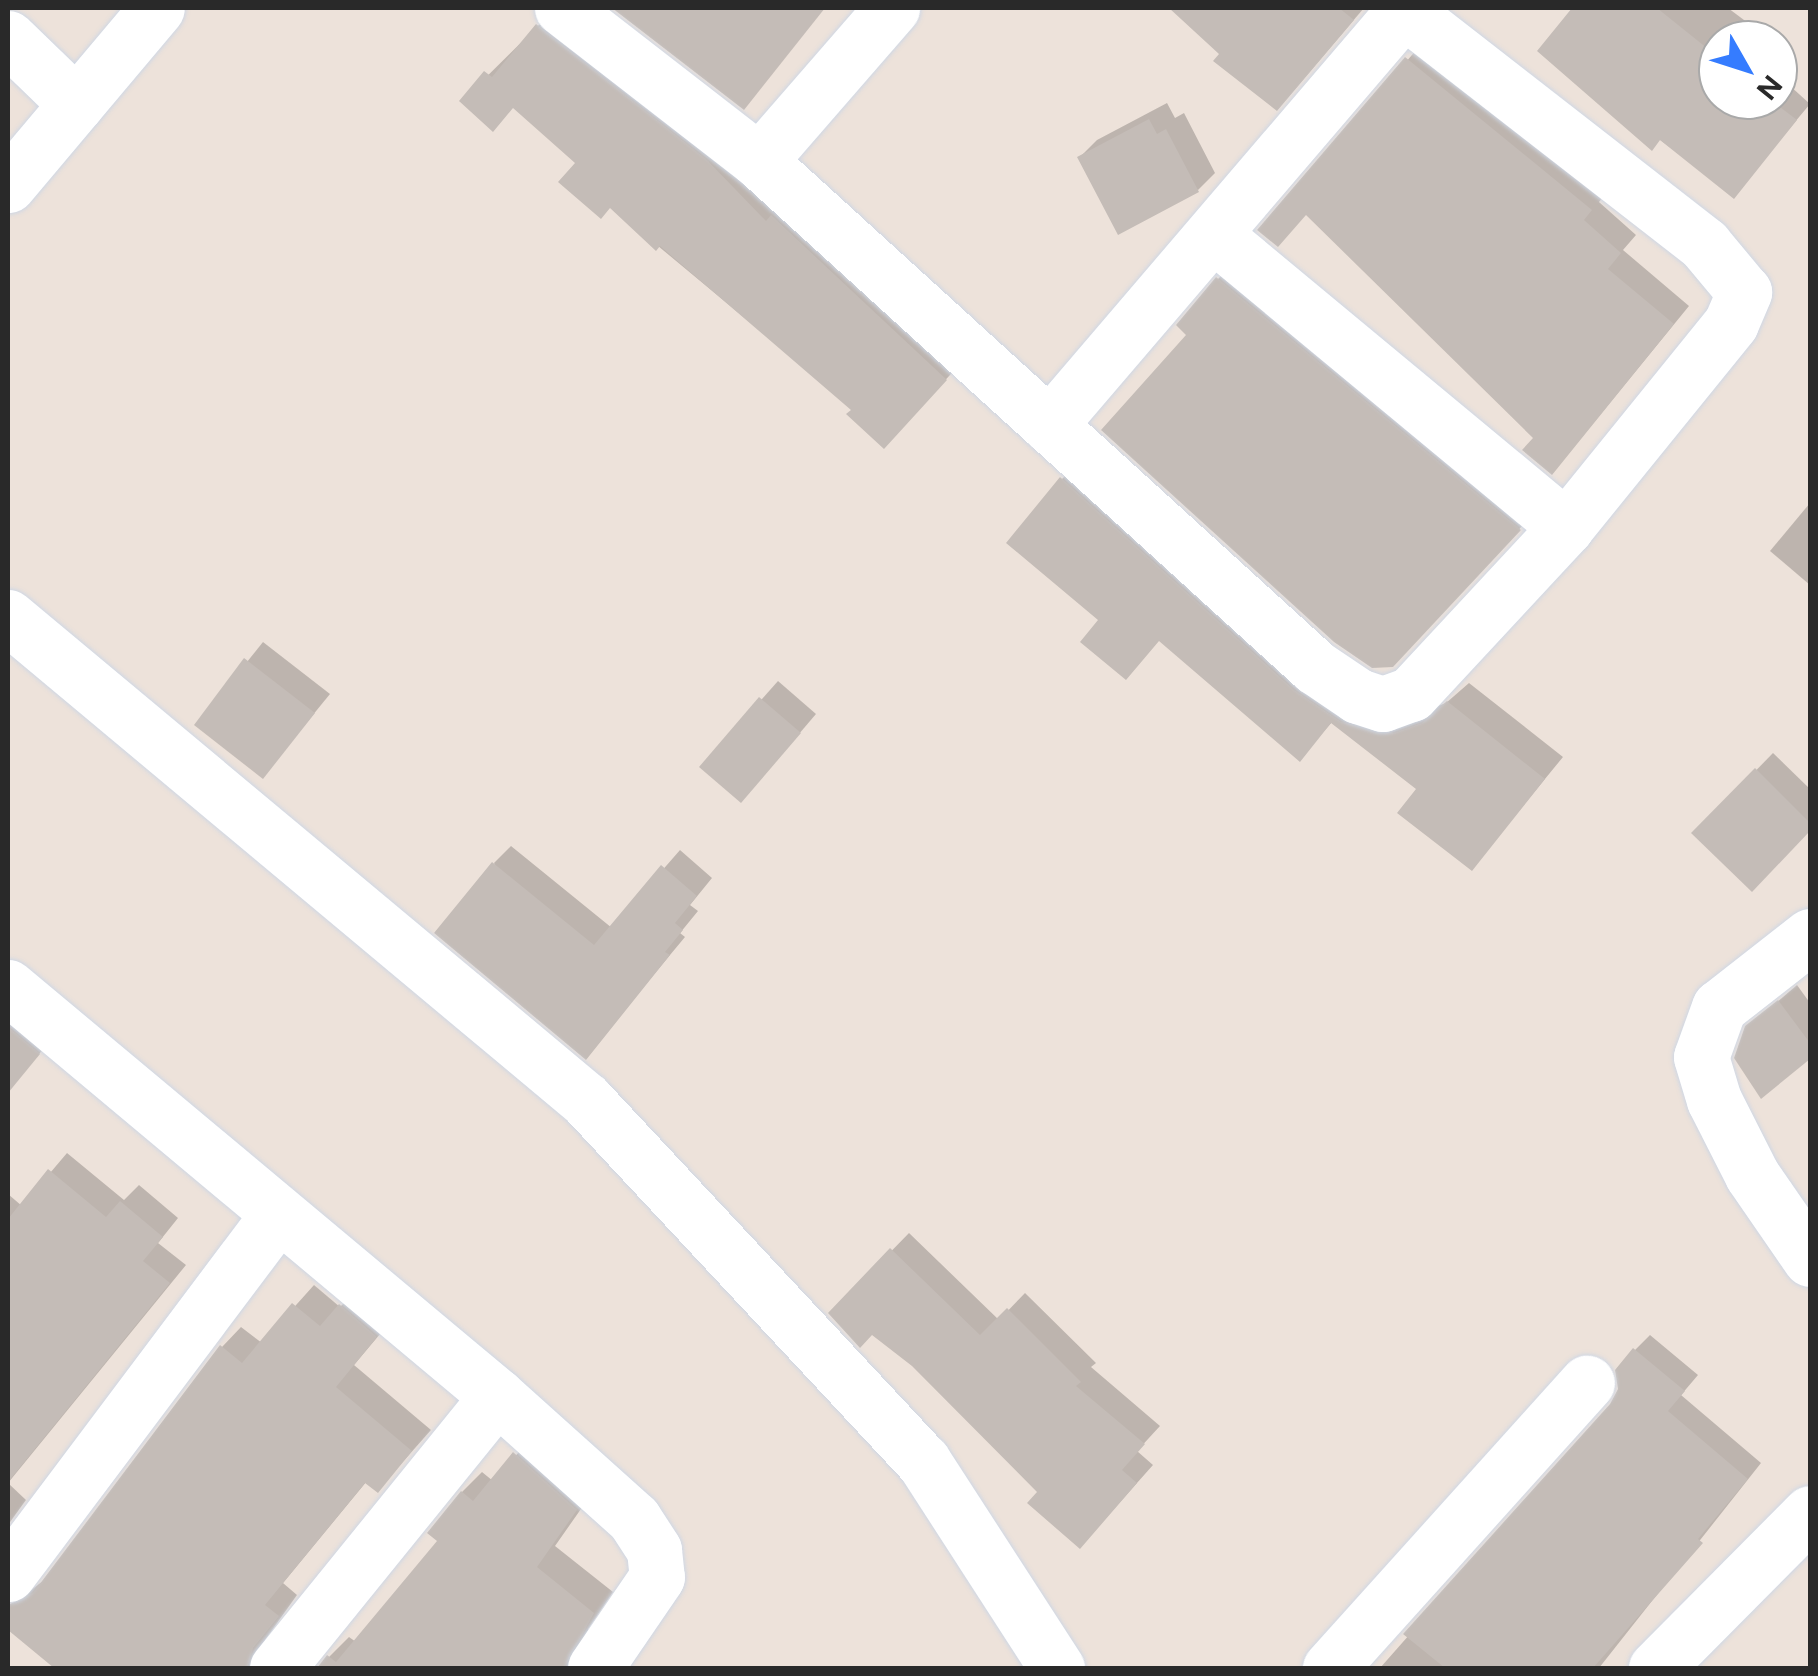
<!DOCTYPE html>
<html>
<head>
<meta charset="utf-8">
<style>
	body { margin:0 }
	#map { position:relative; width:1818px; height:1676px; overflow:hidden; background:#ede2da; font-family:Figtree,sans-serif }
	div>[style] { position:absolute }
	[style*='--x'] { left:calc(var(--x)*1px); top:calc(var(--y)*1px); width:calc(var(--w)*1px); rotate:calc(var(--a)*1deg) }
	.shadow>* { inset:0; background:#0003 }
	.building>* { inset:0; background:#c4bcb7 }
	.roads { filter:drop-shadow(0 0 2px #cfd7e4) drop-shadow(0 0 2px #cfd7e4) }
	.street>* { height:55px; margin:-27.5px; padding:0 27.5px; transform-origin:27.5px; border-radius:27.5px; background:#fff }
	.secondary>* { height:55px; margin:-27.5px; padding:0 27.5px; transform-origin:27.5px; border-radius:27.5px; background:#fff }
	span { translate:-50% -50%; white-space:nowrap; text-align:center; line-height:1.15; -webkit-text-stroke:9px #fff; paint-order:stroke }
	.frame { position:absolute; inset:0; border:10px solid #292929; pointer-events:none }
	.north { position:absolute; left:1698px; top:20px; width:100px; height:100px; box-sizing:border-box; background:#fff; border:2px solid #a9a9a9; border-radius:50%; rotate:129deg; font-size:28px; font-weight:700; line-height:40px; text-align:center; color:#292929 }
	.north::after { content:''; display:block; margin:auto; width:35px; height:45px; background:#357cff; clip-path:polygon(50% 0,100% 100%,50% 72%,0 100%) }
</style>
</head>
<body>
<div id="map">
	<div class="shadow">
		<div style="clip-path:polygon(824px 8px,744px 107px,619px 9px,620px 8px)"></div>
		<div style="clip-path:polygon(1194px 8px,1364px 8px,1294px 90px,1222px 54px,1184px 19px)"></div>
		<div style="clip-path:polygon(1576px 8px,1728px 8px,1752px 26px,1741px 40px,1718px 40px,1718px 100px,1778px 100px,1778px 75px,1810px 104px,1734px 195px,1541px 51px)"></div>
		<div style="clip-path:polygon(552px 12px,962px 362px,900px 429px,854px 409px,610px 206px,579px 162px,514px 106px,462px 101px)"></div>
		<div style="clip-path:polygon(1424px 41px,1607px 192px,1599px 202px,1636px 235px,1623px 250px,1689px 306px,1568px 454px,1536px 438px,1307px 213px,1261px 230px)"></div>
		<div style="clip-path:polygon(1167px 103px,1175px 118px,1184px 113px,1215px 173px,1198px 190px,1080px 157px,1097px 140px)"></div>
		<div style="clip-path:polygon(1235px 262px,1535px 512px,1410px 647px,1189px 334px,1218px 279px)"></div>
		<div style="clip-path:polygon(1082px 459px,1416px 714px,1446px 703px,1469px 683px,1563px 757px,1472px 868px,1420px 788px,1333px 721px,1300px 758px,1160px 639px,1102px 620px,1062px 479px)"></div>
		<div style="clip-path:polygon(1810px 503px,1810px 585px,1770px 551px)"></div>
		<div style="clip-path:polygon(263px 642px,330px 694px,263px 776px,197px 724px)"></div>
		<div style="clip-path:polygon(778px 681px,816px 714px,758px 782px,702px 766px)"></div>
		<div style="clip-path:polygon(1773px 753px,1810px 789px,1810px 828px,1752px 889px,1695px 833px)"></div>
		<div style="clip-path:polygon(511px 846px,612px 928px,680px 850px,712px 878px,690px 905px,698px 911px,680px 933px,685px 937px,586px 1056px,494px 863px)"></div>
		<div style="clip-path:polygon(1797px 985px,1810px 1003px,1810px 1056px,1761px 1095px,1748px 1027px)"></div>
		<div style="clip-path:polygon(8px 996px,55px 1036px,8px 1089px)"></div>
		<div style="clip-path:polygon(67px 1153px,124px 1200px,139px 1185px,178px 1218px,158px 1243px,186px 1265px,8px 1483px,8px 1194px,22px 1206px)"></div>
		<div style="clip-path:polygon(909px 1233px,999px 1320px,1025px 1293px,1096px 1363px,1091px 1367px,1160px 1426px,1137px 1451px,1153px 1465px,1097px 1528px,1040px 1492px,913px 1365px,872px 1332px,831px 1313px)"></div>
		<div style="clip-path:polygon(314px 1285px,340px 1307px,361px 1286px,396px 1315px,354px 1365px,431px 1430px,378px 1490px,367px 1481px,283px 1583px,297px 1595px,265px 1640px,275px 1668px,58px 1668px,8px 1627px,8px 1608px,48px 1577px,222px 1347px,241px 1327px,262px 1343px)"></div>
		<div style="clip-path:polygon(1650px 1335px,1698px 1375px,1681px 1395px,1761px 1463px,1599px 1668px,1380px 1668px,1612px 1405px,1635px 1350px)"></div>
		<div style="clip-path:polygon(535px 1434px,595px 1489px,555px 1546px,613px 1592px,588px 1629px,587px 1660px,580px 1668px,318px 1668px,349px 1637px,356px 1642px,441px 1541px,462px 1492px,482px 1472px,493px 1481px)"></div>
		<div style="clip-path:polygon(8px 1483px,26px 1500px,8px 1525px)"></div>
	</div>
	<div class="building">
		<div style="clip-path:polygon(612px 8px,825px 8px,744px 110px)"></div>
		<div style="clip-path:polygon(1169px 8px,1339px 8px,1354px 20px,1277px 111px,1213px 61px,1219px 54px)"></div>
		<div style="clip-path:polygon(1572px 8px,1657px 8px,1718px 57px,1718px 100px,1771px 100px,1797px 120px,1734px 199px,1660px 140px,1652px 151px,1537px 51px)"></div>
		<div style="clip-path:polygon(536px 24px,707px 160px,766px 221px,771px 215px,947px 380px,884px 449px,846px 414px,851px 410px,660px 246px,656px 251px,610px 208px,601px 219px,558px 182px,575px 163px,513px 108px,493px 132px,459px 101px,484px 71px,492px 77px)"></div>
		<div style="clip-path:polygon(1405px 57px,1592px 210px,1584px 220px,1621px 253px,1608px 269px,1674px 324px,1552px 475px,1522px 450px,1533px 438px,1306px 215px,1278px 247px,1257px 230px)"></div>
		<div style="clip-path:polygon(1149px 119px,1157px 134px,1166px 129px,1199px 192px,1118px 235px,1077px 157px)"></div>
		<div style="clip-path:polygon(1216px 277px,1521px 530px,1393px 667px,1372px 668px,1334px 642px,1101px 430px,1186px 335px,1176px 325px)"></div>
		<div style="clip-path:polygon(1060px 477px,1294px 690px,1341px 722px,1394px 733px,1422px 723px,1447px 701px,1545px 779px,1472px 871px,1397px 813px,1416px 789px,1331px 723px,1300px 762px,1159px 641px,1126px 680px,1080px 642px,1098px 620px,1006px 543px)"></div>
		<div style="clip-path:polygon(244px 658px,315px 713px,263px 779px,194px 725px)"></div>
		<div style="clip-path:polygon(759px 697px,801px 733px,741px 803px,699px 767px)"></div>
		<div style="clip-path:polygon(1755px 768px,1810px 823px,1810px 831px,1752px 892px,1691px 833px)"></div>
		<div style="clip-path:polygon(492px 862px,594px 945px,661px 865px,697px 896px,675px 923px,683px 930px,665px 952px,670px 955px,586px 1060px,434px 933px)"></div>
		<div style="clip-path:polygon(1778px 1000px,1810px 1043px,1810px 1059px,1761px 1099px,1734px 1058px,1745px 1026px)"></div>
		<div style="clip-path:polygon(8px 1027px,40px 1054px,8px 1093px)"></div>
		<div style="clip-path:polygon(48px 1169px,106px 1217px,120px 1201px,163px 1237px,143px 1261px,170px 1283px,8px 1482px,8px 1219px)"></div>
		<div style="clip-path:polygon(890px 1248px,980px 1335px,1007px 1308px,1081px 1382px,1076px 1386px,1145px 1444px,1122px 1470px,1137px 1483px,1080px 1549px,1027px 1503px,1037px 1492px,912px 1366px,872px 1335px,860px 1348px,828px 1313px)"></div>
		<div style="clip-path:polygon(292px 1303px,320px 1326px,339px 1304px,377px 1337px,336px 1387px,412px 1451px,378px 1493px,365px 1483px,265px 1605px,279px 1616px,253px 1648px,247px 1668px,54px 1668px,8px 1630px,8px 1605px,33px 1593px,220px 1345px,242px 1363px)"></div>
		<div style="clip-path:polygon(1633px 1348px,1685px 1391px,1668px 1411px,1748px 1479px,1698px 1539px,1703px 1543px,1593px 1668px,1445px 1668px,1403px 1634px,1610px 1404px,1618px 1389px,1615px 1370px)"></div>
		<div style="clip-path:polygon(513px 1452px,577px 1510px,537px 1567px,594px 1613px,564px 1668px,317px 1668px,327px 1655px,336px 1662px,437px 1541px,427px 1533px,461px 1491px,473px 1501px)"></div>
	</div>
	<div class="roads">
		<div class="street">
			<div style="--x:562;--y:8;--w:249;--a:37.8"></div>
			<div style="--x:759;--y:161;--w:752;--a:42.3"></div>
			<div style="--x:1315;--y:667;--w:52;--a:34"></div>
			<div style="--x:1358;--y:696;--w:26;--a:18"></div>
			<div style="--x:1383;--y:704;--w:30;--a:-20"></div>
			<div style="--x:1411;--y:694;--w:228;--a:-47.1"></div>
			<div style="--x:1566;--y:527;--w:262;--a:-51"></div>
			<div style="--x:1731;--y:323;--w:34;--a:-67"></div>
			<div style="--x:1744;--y:292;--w:62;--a:-129.8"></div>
			<div style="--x:1704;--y:244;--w:384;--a:-142.1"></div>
			<div style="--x:8;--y:38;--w:95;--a:44.1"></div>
			<div style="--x:759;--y:161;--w:203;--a:-49"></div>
			<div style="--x:1213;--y:234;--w:459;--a:39.7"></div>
			<div style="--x:1049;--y:425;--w:546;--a:-49.46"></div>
			<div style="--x:8;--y:617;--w:753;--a:39.88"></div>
			<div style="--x:586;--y:1100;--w:494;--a:47"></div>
			<div style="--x:923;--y:1461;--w:247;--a:57.1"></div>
			<div style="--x:1810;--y:936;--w:115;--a:142"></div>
			<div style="--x:1719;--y:1007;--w:53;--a:109.8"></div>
			<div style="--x:1701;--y:1057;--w:45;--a:73.2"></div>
			<div style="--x:1714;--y:1100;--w:84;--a:63.1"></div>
			<div style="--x:1752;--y:1175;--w:102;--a:55.4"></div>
			<div style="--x:8;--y:987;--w:637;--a:39.91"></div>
			<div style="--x:497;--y:1396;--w:184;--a:41.9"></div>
			<div style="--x:634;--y:1519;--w:37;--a:57"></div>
			<div style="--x:654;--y:1550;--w:27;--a:84"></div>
			<div style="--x:657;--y:1577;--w:110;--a:124.3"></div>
			<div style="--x:8;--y:1574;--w:449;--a:-53.1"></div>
			<div style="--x:277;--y:1668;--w:350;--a:-51"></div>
			<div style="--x:1330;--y:1668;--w:384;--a:-48"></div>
			<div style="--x:1656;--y:1668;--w:218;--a:-45.2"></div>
		</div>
		<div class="secondary">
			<div style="--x:8;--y:185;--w:231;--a:-49.9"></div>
		</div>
	</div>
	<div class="frame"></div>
	<div class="north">N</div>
</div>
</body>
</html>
